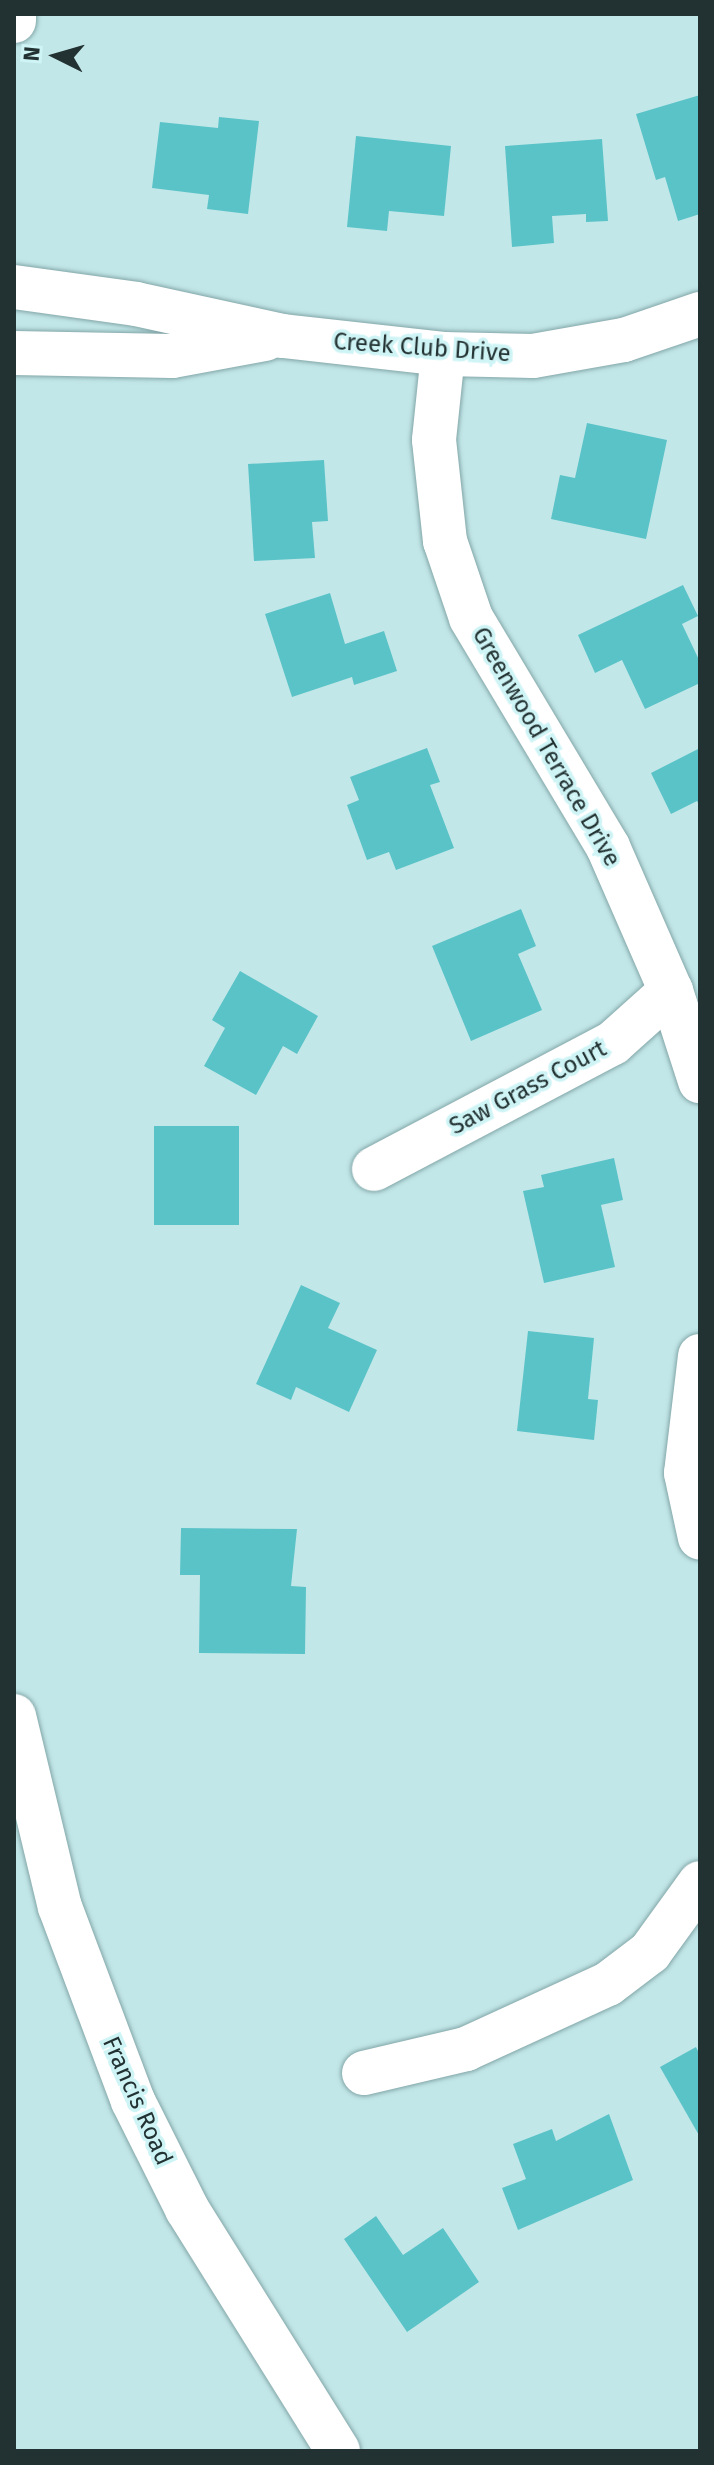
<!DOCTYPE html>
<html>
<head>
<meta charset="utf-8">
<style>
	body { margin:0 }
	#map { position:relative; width:714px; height:2465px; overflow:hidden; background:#c2e7e8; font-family:"Fira Sans",sans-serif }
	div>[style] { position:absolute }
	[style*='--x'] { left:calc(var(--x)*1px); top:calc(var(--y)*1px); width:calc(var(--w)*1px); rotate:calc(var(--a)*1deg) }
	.building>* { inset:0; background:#5ac3c8 }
	.roads { filter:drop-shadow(0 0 2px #83a6a8) drop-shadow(0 0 2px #83a6a8) }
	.minor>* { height:44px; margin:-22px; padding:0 22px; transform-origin:22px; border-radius:22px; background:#fff }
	span { translate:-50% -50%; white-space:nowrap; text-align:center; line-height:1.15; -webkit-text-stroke:7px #cff4f6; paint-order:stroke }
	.street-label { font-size:24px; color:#223131 }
	.frame { position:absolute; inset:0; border:16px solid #223131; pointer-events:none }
	.north { position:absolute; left:16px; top:16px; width:80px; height:80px; -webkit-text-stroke:6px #cff4f6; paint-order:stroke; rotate:275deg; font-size:22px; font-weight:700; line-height:32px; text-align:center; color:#223131 }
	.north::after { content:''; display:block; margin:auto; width:28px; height:36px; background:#223131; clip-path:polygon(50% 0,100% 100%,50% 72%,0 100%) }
</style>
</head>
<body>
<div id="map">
	<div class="building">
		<div style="clip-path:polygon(700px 95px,700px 214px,678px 221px,665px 177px,656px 180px,636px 114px)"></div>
		<div style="clip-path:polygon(219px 117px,259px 121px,248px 214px,207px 209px,209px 195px,152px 188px,160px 122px,218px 128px)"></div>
		<div style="clip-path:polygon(356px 136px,451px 146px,444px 216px,389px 211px,387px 231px,347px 227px)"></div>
		<div style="clip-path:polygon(602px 139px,608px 221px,586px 222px,586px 214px,552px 216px,554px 243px,512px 247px,505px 146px)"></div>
		<div style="clip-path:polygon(587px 423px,667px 440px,646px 539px,551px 519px,560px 475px,575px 478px)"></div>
		<div style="clip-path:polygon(324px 460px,328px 521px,312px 522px,315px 558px,254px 561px,248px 464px)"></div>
		<div style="clip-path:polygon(683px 585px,698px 616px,682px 624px,700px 662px,700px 683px,645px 709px,622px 660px,595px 673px,578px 635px)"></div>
		<div style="clip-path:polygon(330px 593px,345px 644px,384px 631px,397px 671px,354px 685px,352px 677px,292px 697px,265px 614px)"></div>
		<div style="clip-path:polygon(427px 748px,440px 782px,430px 785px,454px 848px,396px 870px,389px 852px,367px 860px,347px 805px,359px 800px,350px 777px)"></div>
		<div style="clip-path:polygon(700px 748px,700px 806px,697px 801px,671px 814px,651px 773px)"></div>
		<div style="clip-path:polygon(521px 909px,536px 946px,518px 954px,542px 1010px,471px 1041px,432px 946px)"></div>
		<div style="clip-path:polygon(240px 971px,318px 1016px,297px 1054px,283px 1046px,256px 1095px,204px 1066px,225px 1028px,212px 1020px)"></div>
		<div style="clip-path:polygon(154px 1126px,239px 1126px,239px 1225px,154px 1225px)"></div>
		<div style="clip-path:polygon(614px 1158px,623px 1200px,601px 1205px,615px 1267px,544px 1283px,523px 1191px,544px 1187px,541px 1175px)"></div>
		<div style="clip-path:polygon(301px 1285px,340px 1303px,328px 1328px,377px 1350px,349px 1412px,296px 1387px,291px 1400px,256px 1384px)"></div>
		<div style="clip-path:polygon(528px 1331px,594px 1338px,588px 1399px,598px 1400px,594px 1440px,517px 1431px)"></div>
		<div style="clip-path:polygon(181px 1528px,297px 1529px,291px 1586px,306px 1587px,305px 1654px,199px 1653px,200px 1575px,180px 1575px)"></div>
		<div style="clip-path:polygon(696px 2047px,700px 2055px,700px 2137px,660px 2067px)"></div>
		<div style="clip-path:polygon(609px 2114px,633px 2180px,518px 2230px,502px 2188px,526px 2179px,513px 2144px,552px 2129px,556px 2141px)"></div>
		<div style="clip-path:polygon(376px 2216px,403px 2255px,443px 2228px,479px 2282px,407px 2332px,344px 2239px)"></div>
	</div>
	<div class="roads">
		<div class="minor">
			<div style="--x:14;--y:21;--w:7;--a:-90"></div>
			<div style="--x:14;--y:287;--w:123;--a:7.9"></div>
			<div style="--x:136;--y:304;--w:150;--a:12.3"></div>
			<div style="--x:283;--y:336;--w:161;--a:6.4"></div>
			<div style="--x:443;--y:354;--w:90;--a:1.3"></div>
			<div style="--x:533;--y:356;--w:92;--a:-10"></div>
			<div style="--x:624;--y:340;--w:80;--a:-18.9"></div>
			<div style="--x:14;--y:353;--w:158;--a:1.1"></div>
			<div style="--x:172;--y:356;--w:95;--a:-10.4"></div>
			<div style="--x:443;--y:354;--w:86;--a:96"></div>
			<div style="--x:434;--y:440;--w:102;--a:83.8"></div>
			<div style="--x:445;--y:541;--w:81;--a:71.3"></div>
			<div style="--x:471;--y:618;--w:267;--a:59.1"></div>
			<div style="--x:608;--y:847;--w:157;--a:66.4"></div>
			<div style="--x:671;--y:991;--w:95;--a:72.1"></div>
			<div style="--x:374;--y:1169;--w:270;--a:-27.8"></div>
			<div style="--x:613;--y:1043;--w:78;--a:-41.9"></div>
			<div style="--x:700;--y:1356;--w:118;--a:96.8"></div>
			<div style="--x:686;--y:1473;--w:66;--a:77.8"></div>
			<div style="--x:14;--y:1716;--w:196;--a:76.5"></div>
			<div style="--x:60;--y:1907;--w:207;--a:69.4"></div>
			<div style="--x:133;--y:2101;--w:121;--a:63.4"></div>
			<div style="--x:187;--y:2209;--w:285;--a:58"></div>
			<div style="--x:364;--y:2073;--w:105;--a:-13.2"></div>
			<div style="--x:466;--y:2049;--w:156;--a:-24.6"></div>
			<div style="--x:608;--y:1984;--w:53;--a:-37.3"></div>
			<div style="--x:650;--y:1952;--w:85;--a:-54.1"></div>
		</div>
	</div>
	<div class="street-label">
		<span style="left:422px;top:348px;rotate:4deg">Creek Club Drive</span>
		<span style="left:546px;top:747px;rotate:60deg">Greenwood Terrace Drive</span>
		<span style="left:528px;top:1088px;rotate:-28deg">Saw Grass Court</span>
		<span style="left:137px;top:2101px;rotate:66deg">Francis Road</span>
	</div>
	<div class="frame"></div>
	<div class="north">N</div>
</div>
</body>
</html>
